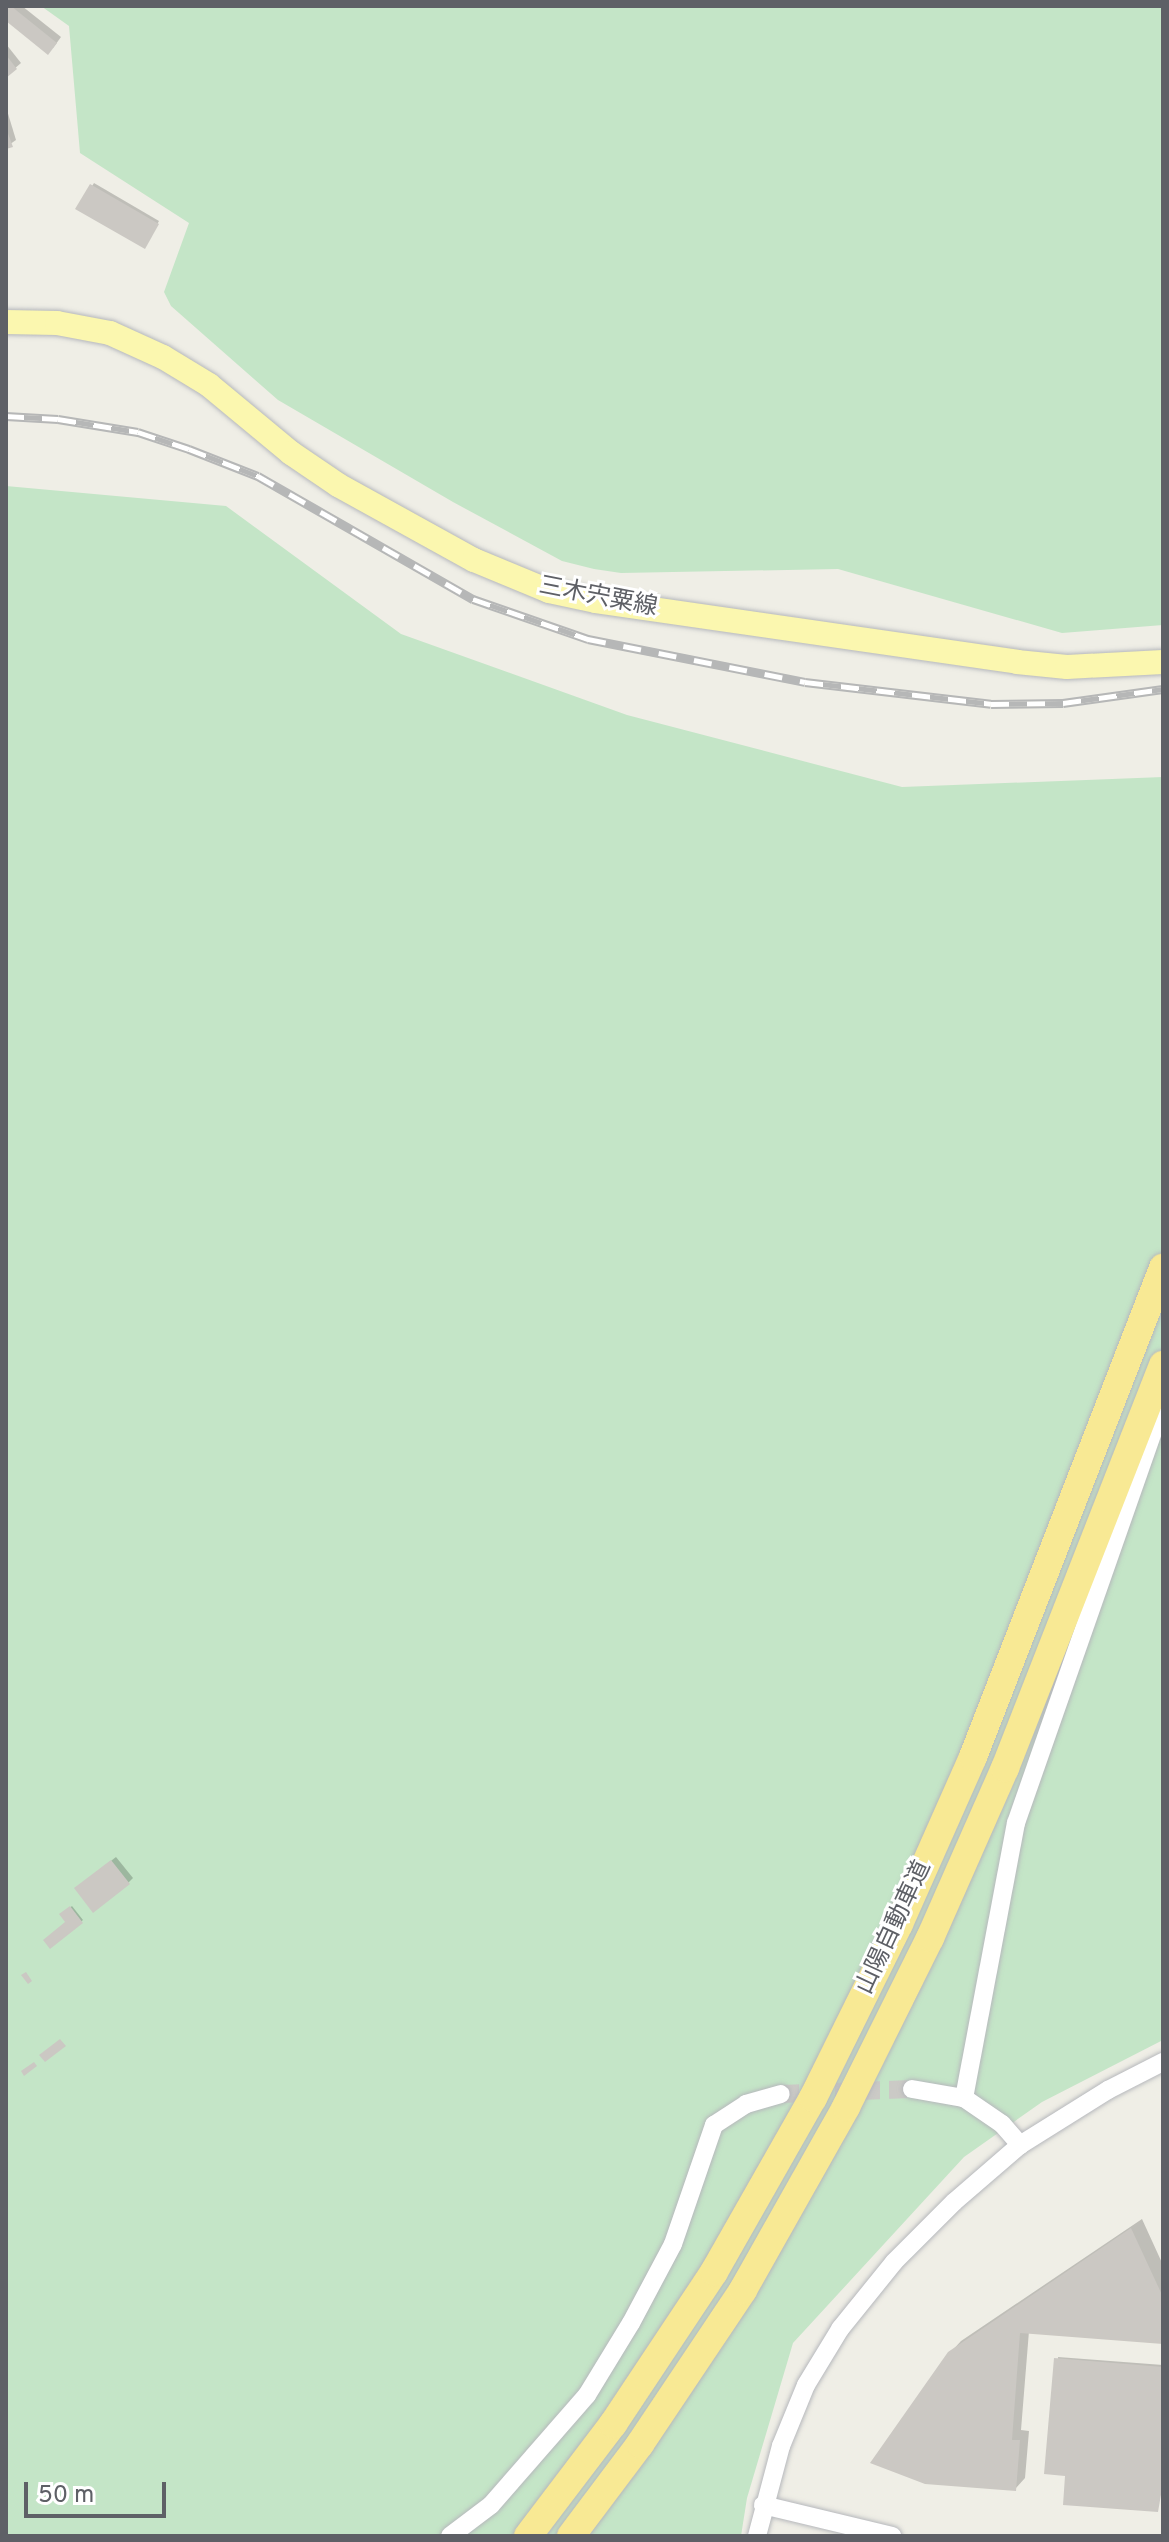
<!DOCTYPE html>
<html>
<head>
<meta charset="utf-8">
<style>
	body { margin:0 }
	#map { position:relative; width:1169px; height:2542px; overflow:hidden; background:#efeee6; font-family:Overpass,"Noto Sans JP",sans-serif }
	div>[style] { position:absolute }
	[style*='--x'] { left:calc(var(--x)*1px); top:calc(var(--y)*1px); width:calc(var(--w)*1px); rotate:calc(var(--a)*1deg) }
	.green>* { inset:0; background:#c4e5c7 }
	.shadow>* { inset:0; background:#0003 }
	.building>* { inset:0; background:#cbc8c3 }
	.minor-tunnel>* { height:18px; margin-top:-9px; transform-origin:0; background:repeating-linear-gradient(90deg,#cbcac6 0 18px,transparent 0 27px) }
	.roads { filter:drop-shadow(0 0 2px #b6b8bc) drop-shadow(0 0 2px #b6b8bc) }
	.minor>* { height:18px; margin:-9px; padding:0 9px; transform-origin:9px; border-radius:9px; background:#fff }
	.major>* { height:24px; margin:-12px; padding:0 12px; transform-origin:12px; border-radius:12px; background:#fbf7af }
	.highway>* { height:28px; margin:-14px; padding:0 14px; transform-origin:14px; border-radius:14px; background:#f8e994 }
	.rail>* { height:9px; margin-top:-4.5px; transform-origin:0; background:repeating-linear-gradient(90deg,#fff 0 18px,#b6b7b7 0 36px); box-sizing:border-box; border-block:2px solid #b6b7b7 }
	span { translate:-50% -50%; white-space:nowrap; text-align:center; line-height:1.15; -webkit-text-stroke:6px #fff; paint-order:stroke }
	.street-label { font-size:24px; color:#5e6066 }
	.frame { position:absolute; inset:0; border:8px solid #5e6066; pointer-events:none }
	.scale { position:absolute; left:24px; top:2482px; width:142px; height:36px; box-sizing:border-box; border:4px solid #5e6066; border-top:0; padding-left:10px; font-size:24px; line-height:28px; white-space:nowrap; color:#5e6066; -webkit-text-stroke:6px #fff; paint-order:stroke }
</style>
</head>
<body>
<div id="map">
	<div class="green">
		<div style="clip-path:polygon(41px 6px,1163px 6px,1163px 625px,1062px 633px,838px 569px,621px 573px,594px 569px,562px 561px,453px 502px,278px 400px,171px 306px,164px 292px,189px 223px,80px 153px,69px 26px)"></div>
		<div style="clip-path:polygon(6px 486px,226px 506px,401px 634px,627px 715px,902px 787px,1163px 777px,1163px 2040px,1042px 2102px,964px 2157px,793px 2343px,747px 2498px,741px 2536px,6px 2536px)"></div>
	</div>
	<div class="shadow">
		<div style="clip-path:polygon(6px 6px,22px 6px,61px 37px,53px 48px,6px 18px)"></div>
		<div style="clip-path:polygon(6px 44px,21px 63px,6px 76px)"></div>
		<div style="clip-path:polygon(6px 107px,16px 140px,6px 147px)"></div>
		<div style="clip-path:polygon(94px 183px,159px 221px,144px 247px,78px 208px)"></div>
		<div style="clip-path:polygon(116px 1857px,133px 1878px,128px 1883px,81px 1884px)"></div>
		<div style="clip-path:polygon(72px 1906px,83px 1920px,51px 1946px,68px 1922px,62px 1915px)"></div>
		<div style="clip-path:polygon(1142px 2219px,1163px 2265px,1163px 2342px,1029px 2331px,1021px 2430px,1029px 2431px,1025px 2478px,1015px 2489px,950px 2353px,961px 2341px)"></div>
		<div style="clip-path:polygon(1058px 2357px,1163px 2365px,1163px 2481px,1157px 2510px,1068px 2474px)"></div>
	</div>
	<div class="building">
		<div style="clip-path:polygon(6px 6px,11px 6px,57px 43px,48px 55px,6px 21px)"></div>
		<div style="clip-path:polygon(6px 55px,17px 69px,6px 78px)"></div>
		<div style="clip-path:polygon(6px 128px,13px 147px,6px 149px)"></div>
		<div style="clip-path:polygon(90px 184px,159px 224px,145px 249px,75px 209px)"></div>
		<div style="clip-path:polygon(111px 1860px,130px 1884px,93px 1913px,74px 1888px)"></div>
		<div style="clip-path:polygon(70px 1906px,83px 1923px,50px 1949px,43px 1940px,65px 1922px,59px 1914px)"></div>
		<div style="clip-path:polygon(26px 1972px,32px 1981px,28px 1984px,21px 1975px)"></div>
		<div style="clip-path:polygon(60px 2039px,66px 2046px,45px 2062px,39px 2055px)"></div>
		<div style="clip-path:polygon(34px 2062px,37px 2066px,24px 2076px,21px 2071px)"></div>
		<div style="clip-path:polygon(1131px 2228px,1163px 2297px,1163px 2344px,1020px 2333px,1012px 2440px,1020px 2440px,1016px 2491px,925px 2484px,870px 2463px,948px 2352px)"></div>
		<div style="clip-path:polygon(1054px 2358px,1163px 2367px,1163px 2483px,1158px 2512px,1063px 2505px,1065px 2476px,1044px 2474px)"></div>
	</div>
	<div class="minor-tunnel">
		<div style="--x:781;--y:2094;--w:131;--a:-2.2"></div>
	</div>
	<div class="roads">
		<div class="minor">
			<div style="--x:912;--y:2089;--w:53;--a:9.8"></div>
			<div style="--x:964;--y:2098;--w:46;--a:34.4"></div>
			<div style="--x:1002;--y:2124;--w:28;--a:49"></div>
			<div style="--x:964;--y:2098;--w:280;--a:-79.3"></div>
			<div style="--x:1016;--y:1823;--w:444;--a:-70.7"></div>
			<div style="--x:763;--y:2505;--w:133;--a:13.5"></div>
			<div style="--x:450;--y:2536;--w:51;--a:-37.1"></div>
			<div style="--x:491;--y:2505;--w:146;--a:-48.9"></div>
			<div style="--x:587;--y:2395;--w:84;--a:-58.6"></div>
			<div style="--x:631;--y:2323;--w:89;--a:-62"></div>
			<div style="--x:673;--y:2244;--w:126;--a:-71"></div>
			<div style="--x:714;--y:2125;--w:38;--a:-33"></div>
			<div style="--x:746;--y:2104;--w:36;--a:-16"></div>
			<div style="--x:757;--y:2536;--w:93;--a:-75.1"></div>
			<div style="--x:781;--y:2446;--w:66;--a:-67.7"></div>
			<div style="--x:806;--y:2385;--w:66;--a:-58.7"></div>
			<div style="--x:840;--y:2329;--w:86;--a:-51.1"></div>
			<div style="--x:894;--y:2262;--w:85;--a:-45"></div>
			<div style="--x:954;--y:2202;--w:87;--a:-40.8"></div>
			<div style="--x:1020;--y:2145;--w:104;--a:-32"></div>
			<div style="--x:1108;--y:2090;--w:62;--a:-27"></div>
		</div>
		<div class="major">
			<div style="--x:6;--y:322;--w:51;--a:1.1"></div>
			<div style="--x:57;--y:323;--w:54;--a:10.7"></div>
			<div style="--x:110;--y:333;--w:58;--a:24.4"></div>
			<div style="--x:163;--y:357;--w:54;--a:31.3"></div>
			<div style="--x:209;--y:385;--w:107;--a:39.7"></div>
			<div style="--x:291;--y:453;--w:57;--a:34.2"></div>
			<div style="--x:338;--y:485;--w:155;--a:28.9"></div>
			<div style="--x:474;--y:560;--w:81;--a:22.5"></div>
			<div style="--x:549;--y:591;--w:48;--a:12"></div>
			<div style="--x:596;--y:601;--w:425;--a:8.2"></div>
			<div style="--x:1017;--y:662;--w:50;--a:5.7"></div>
			<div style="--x:1067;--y:667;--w:96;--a:-3"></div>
		</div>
		<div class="highway">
			<div style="--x:528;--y:2536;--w:141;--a:-52.8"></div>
			<div style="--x:613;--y:2424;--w:182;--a:-56.4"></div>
			<div style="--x:714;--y:2272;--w:200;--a:-60.4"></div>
			<div style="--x:813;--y:2098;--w:194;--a:-63.7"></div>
			<div style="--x:899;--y:1924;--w:183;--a:-66.1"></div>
			<div style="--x:973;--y:1757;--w:525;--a:-68.77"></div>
			<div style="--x:571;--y:2536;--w:115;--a:-53.1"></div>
			<div style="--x:640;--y:2444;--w:185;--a:-56.2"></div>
			<div style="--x:743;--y:2290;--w:210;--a:-60.6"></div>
			<div style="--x:846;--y:2107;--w:189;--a:-63.6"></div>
			<div style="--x:930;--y:1938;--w:186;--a:-66.2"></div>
			<div style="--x:1005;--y:1768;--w:433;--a:-68.6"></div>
		</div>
	</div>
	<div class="rail">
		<div style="--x:6;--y:416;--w:52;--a:3.3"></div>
		<div style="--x:58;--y:419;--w:81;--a:9.2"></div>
		<div style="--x:138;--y:432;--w:54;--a:18.4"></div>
		<div style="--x:189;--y:449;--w:74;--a:21.4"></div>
		<div style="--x:258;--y:476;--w:248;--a:29.8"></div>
		<div style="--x:473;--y:599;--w:122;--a:19.2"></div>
		<div style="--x:588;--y:639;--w:221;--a:11.2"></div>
		<div style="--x:805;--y:682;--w:187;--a:6.7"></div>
		<div style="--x:991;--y:704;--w:72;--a:-0.8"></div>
		<div style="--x:1063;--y:703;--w:101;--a:-8"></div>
	</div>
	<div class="street-label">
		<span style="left:598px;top:598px;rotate:11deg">三木宍粟線</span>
		<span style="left:895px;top:1928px;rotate:-65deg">山陽自動車道</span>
	</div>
	<div class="frame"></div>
	<div class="scale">50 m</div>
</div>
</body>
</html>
